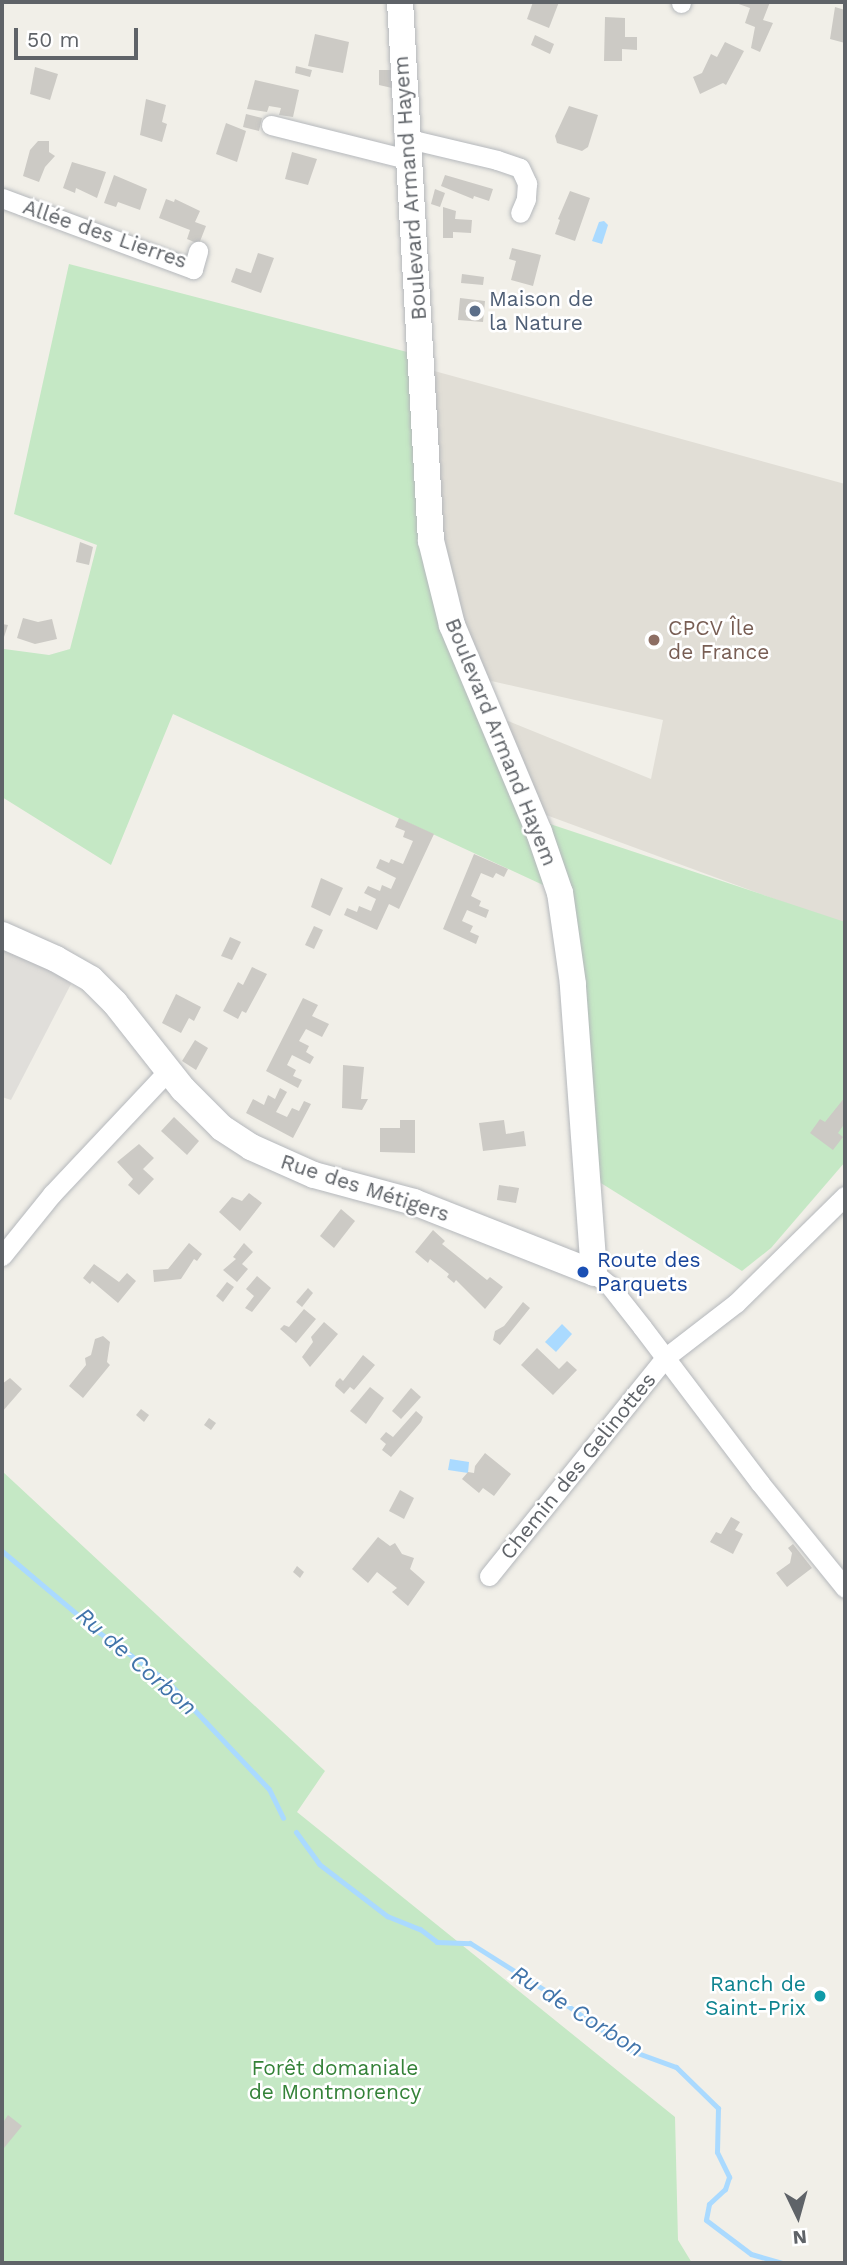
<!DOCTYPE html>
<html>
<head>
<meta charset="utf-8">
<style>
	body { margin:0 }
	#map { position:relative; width:847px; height:2265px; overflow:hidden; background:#f1efe8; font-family:"Work Sans",sans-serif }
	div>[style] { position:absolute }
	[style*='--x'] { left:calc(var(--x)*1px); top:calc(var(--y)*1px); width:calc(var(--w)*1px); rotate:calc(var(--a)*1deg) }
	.industrial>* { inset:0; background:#e0deda }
	.education>* { inset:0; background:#e1ded6 }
	.green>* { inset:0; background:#c5e8c5 }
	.water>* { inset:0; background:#aadaff }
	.stream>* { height:5px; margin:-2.5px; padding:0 2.5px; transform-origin:2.5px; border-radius:2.5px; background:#aadaff }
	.building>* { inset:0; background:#cccac5 }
	.roads { filter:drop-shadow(0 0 2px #b5b8bc) drop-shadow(0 0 2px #b5b8bc) }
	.street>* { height:19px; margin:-9.5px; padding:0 9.5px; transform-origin:9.5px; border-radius:9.5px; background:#fff }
	.secondary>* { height:26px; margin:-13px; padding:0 13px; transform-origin:13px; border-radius:13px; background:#fff }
	.dots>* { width:19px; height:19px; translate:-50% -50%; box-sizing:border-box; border:4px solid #fff; border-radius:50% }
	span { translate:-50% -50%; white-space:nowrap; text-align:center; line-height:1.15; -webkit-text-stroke:5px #fff; paint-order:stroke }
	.street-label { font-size:21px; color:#5f6368 }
	.service-label { font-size:21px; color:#4e5e75 }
	.left { translate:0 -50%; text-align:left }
	.education-label { font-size:21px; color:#785e54 }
	.transit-label { font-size:21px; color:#164399 }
	.culture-label { font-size:21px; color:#0d838f }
	.right { translate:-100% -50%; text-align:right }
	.park-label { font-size:21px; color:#348238 }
	.water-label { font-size:23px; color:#4174aa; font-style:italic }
	.frame { position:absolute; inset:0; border:4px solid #5f6368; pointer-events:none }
	.north { position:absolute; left:763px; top:2181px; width:70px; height:70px; -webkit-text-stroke:5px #fff; paint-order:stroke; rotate:175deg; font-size:19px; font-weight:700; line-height:28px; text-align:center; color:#5f6368 }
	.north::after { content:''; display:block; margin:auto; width:24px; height:32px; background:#5f6368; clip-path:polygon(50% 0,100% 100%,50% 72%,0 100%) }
	.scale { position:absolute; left:14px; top:28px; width:124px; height:32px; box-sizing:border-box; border:4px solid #5f6368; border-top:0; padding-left:9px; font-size:21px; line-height:24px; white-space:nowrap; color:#5f6368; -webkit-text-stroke:5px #fff; paint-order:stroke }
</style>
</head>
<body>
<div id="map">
	<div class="industrial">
		<div style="clip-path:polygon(2px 943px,59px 973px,71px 984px,11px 1100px,2px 1097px)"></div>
	</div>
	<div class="education">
		<div style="clip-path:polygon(427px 369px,845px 484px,845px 925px,538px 812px,498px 717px,651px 779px,663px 720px,478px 678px,438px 540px)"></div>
	</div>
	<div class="green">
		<div style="clip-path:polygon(69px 264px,411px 353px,426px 545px,556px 891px,173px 714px,111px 865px,2px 797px,4px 649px,49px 655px,70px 649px,97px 545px,14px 514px)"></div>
		<div style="clip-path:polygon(544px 822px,845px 922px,845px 1162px,771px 1248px,742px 1271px,596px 1180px)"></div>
		<div style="clip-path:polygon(2px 1471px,325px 1771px,297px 1812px,675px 2117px,678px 2240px,692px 2263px,2px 2263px)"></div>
	</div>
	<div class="water">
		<div style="clip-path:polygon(604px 221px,608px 225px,602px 244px,592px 241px,599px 222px)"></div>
		<div style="clip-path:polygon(562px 1324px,572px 1334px,556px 1352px,545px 1342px)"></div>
		<div style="clip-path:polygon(450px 1459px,469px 1462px,468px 1473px,448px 1470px)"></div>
	</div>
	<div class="stream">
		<div style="--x:2;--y:1551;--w:124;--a:40.1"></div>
		<div style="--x:97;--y:1631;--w:87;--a:35.7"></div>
		<div style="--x:168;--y:1682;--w:147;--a:46.7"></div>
		<div style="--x:269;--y:1789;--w:32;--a:64"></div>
		<div style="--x:296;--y:1832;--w:39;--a:54"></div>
		<div style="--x:319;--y:1864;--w:86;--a:37.4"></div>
		<div style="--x:387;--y:1916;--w:35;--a:22"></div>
		<div style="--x:420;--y:1929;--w:21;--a:37"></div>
		<div style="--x:437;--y:1942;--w:33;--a:2"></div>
		<div style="--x:470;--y:1943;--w:99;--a:32.2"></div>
		<div style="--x:554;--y:1996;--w:95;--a:35.2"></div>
		<div style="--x:632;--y:2051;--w:47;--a:20"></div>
		<div style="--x:676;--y:2067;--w:59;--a:44.3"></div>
		<div style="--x:718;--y:2108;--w:44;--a:91.3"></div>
		<div style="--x:717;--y:2152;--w:28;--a:64"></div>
		<div style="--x:729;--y:2177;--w:13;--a:108"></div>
		<div style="--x:725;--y:2189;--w:22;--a:137"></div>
		<div style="--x:709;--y:2204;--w:16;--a:101"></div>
		<div style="--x:706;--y:2220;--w:56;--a:37.1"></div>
		<div style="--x:751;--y:2254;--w:33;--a:16"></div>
	</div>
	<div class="building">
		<div style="clip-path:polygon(533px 2px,559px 2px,549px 28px,527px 19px)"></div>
		<div style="clip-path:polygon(733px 2px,770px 2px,763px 20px,773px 23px,760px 52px,751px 48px,755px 27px,745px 23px,750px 8px)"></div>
		<div style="clip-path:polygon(835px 7px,845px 10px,845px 43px,830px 39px)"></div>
		<div style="clip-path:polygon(605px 17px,625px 18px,625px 37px,637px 37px,637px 50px,622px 49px,622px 61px,604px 61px)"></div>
		<div style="clip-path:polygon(315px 34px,349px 42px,343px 73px,308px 66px)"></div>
		<div style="clip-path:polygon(535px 35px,554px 44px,550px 54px,531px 45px)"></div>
		<div style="clip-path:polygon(725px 42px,744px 51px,726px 85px,723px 83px,700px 94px,693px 77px,702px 73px,711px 54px,717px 57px)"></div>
		<div style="clip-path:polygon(296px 66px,312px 70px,310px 77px,295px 73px)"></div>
		<div style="clip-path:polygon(35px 67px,58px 74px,50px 100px,30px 94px)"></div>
		<div style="clip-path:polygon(379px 70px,392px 70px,392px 88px,379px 85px)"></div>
		<div style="clip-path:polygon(255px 80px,299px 90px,293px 117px,279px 115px,281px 108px,269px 106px,267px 112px,247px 109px)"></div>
		<div style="clip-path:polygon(146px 99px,166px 105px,162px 122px,167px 124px,162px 142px,140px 135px)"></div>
		<div style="clip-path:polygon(569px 106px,598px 115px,588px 147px,582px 151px,557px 143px,555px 136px)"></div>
		<div style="clip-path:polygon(246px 114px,262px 118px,259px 131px,243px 127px)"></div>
		<div style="clip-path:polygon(226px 123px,246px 131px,237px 162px,216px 154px)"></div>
		<div style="clip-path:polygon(38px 141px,49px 141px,49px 152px,55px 156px,45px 167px,39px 182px,23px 176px,30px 150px)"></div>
		<div style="clip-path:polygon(292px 152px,317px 159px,308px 185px,285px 179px)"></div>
		<div style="clip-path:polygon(72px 162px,106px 172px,97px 198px,76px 188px,75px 193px,63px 188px)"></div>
		<div style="clip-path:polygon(114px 175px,147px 189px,140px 210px,118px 202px,116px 207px,104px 203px)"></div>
		<div style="clip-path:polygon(445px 175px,493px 189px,489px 201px,474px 196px,473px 199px,441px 186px)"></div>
		<div style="clip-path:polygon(435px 189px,445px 193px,440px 207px,431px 204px)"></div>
		<div style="clip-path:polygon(570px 191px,590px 198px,575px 241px,555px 234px,560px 220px,558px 219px)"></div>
		<div style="clip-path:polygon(166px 199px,174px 202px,175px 199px,200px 211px,195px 222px,206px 226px,199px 244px,187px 239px,190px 230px,159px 218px)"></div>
		<div style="clip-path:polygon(443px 207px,456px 211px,455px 219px,472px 220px,471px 233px,453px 232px,453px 238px,443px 238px)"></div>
		<div style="clip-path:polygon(512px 248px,541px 255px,533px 286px,511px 280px,516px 261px,509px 259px)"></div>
		<div style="clip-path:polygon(258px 253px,274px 258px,261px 293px,231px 282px,236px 268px,251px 273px)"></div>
		<div style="clip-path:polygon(462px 274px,484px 277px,483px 285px,461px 283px)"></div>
		<div style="clip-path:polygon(460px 298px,485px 301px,483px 322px,458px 320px)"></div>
		<div style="clip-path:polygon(80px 542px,93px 547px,89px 565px,76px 562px)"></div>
		<div style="clip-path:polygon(23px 618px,38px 622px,52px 619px,57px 639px,35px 644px,17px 638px)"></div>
		<div style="clip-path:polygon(2px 624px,8px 625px,4px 637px,2px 636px)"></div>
		<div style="clip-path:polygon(399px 818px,434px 834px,399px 909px,389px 904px,377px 930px,344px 915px,347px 908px,357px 912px,359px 906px,371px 911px,376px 899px,364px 893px,368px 886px,380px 891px,382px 885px,391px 889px,396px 878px,376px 868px,380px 859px,389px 863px,391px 859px,403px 864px,413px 841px,403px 837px,405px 831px,395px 827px)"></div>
		<div style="clip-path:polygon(474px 854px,508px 869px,504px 877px,496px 873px,493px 878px,481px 873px,471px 896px,481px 901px,479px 906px,489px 910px,486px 918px,467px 910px,462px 921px,473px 926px,470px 932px,479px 936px,476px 944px,443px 929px)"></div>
		<div style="clip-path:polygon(321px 878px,343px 888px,330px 916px,311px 907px)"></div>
		<div style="clip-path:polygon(314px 926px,323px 930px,314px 949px,305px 945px)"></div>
		<div style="clip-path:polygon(230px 937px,241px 942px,232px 960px,221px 956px)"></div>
		<div style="clip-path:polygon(252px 967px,267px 974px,246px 1013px,242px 1011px,238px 1019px,223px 1011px,238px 982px,243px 985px)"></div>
		<div style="clip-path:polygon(176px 994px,201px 1007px,194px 1021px,189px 1018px,181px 1033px,162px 1023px)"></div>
		<div style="clip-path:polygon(303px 998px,318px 1005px,312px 1016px,329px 1024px,322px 1037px,306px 1029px,299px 1041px,309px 1046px,306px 1052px,314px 1057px,310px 1064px,292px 1055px,287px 1065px,296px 1070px,293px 1076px,302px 1080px,298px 1088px,266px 1071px)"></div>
		<div style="clip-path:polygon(195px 1040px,208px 1048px,196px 1070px,182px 1061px)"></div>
		<div style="clip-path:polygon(343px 1065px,364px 1067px,361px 1099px,368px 1099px,362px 1110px,342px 1108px)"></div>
		<div style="clip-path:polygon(280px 1088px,287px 1092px,276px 1112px,287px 1117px,292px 1108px,299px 1111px,304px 1101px,311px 1104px,293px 1138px,246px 1113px,253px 1099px,264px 1105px,268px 1095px,275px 1099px)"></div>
		<div style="clip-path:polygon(845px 1097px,845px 1123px,838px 1133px,843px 1137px,833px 1150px,810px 1133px,820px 1119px,825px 1122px)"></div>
		<div style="clip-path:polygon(174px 1117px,199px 1141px,187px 1155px,161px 1131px)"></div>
		<div style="clip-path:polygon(400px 1120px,415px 1120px,415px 1153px,380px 1152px,380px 1128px,400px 1128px)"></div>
		<div style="clip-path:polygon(504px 1120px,506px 1134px,524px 1131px,526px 1146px,483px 1151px,479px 1123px)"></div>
		<div style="clip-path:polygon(139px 1144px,154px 1158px,143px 1169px,154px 1179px,139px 1195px,128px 1185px,133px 1179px,117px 1162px)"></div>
		<div style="clip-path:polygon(499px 1185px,519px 1188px,516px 1203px,497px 1200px)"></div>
		<div style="clip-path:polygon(249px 1193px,262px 1203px,240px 1231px,219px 1212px,232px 1197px,242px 1201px)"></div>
		<div style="clip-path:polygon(341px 1209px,355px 1221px,334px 1248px,320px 1236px)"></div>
		<div style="clip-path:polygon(433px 1230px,445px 1241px,442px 1244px,487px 1280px,490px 1277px,503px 1287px,485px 1309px,456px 1280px,454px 1283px,447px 1277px,449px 1274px,430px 1259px,428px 1263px,415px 1252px)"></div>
		<div style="clip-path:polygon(189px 1243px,202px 1254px,197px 1261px,194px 1259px,181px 1279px,154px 1282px,153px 1270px,168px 1269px)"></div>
		<div style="clip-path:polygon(244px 1243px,253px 1252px,242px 1264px,248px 1269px,237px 1282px,223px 1270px,236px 1259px,233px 1257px)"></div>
		<div style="clip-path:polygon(94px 1264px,119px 1282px,127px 1273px,136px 1281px,118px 1303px,92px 1281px,90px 1284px,83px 1278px)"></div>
		<div style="clip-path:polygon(257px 1276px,271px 1288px,252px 1312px,245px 1308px,254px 1296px,246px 1289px)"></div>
		<div style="clip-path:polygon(227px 1282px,234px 1287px,223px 1302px,216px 1296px)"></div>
		<div style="clip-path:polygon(308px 1288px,313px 1293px,302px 1307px,296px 1302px)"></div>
		<div style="clip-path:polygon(523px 1302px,530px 1308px,500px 1345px,493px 1340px,495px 1331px,504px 1326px)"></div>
		<div style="clip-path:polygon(304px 1309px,316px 1319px,296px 1343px,280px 1329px,284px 1325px,289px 1327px)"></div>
		<div style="clip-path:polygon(324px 1322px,338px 1334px,310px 1367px,302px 1357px,313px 1342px,311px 1337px)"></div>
		<div style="clip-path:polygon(103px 1336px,110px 1342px,107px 1362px,110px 1365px,83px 1398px,69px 1386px,86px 1365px,85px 1358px,91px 1355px,95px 1339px)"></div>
		<div style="clip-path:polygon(537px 1348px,559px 1369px,567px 1361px,577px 1370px,553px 1395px,521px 1365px)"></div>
		<div style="clip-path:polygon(363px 1355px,375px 1365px,354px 1390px,350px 1387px,344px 1394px,335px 1386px,336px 1382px,340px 1378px,343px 1381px)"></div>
		<div style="clip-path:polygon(10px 1378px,22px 1389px,2px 1412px,2px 1384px)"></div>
		<div style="clip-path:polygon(370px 1387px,384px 1398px,366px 1424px,350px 1411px)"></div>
		<div style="clip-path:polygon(411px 1388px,421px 1397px,401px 1419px,392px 1411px)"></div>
		<div style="clip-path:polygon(141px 1409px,149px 1415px,144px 1422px,136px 1415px)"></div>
		<div style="clip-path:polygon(416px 1411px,423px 1417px,421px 1422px,391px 1457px,382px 1450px,386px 1444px,380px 1439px,386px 1432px,393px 1437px)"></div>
		<div style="clip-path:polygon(209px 1418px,216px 1423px,211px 1430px,204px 1425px)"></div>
		<div style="clip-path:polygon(485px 1453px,511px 1474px,494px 1496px,483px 1488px,479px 1493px,462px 1479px,468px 1472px,474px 1473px,475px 1466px)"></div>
		<div style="clip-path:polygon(400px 1490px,414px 1498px,404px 1519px,389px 1511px)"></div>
		<div style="clip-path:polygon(731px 1517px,740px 1522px,735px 1530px,743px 1534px,733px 1554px,710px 1542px,716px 1532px,721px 1534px)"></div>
		<div style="clip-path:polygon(378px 1537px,390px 1546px,395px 1543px,402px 1554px,414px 1558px,410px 1569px,425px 1582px,408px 1606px,392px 1592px,397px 1588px,377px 1572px,368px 1583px,352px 1569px)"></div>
		<div style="clip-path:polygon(793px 1544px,812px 1568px,787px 1587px,776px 1573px,790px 1563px,792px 1553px,788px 1548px)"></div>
		<div style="clip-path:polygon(297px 1566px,304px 1572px,300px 1578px,293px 1572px)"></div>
		<div style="clip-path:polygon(8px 2115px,22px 2126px,4px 2148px,2px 2124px)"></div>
	</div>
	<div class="roads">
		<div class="street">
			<div style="--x:681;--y:3;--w:1;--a:-90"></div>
			<div style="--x:271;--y:125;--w:143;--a:14.1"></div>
			<div style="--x:409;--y:139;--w:90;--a:13.4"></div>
			<div style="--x:497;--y:160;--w:24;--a:19"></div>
			<div style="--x:520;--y:168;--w:17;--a:65"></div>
			<div style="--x:527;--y:183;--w:16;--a:94"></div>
			<div style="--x:526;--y:199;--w:15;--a:113"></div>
			<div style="--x:2;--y:198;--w:204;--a:20.4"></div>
			<div style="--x:193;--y:269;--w:19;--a:-74"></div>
			<div style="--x:2;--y:1256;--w:80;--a:-51.1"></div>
			<div style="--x:52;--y:1194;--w:168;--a:-46.7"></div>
			<div style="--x:594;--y:1273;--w:19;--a:39"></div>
			<div style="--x:609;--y:1285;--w:53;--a:51.8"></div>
			<div style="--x:642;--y:1327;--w:196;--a:52.9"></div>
			<div style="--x:760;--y:1483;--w:135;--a:51"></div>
			<div style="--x:489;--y:1576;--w:282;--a:-51.1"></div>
			<div style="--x:666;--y:1357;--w:88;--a:-37.6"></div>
			<div style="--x:736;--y:1303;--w:153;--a:-44.5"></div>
		</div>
		<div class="secondary">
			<div style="--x:2;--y:935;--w:59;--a:24"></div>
			<div style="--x:56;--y:959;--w:40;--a:29.7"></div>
			<div style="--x:91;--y:979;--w:34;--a:45"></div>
			<div style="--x:115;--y:1003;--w:110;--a:51.7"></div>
			<div style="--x:183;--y:1089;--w:55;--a:45"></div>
			<div style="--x:222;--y:1128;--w:35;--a:33"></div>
			<div style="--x:251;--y:1147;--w:69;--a:24"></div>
			<div style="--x:314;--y:1175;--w:104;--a:15.1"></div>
			<div style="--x:414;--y:1202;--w:193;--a:21.5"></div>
			<div style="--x:594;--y:1273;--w:290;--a:-94.2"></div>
			<div style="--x:573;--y:984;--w:92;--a:-98.1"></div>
			<div style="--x:560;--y:893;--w:65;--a:-109"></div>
			<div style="--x:539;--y:832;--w:225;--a:-112.8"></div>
			<div style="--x:452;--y:625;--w:87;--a:-104"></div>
			<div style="--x:431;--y:541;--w:540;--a:-93.29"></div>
		</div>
	</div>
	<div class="dots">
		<div style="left:475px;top:311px;background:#5c6f8a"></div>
		<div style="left:654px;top:640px;background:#8d6e63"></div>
		<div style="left:583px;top:1272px;background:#1a4fb4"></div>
		<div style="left:820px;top:1996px;background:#0f9aa8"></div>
	</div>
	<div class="street-label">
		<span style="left:410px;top:188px;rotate:-94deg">Boulevard Armand Hayem</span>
		<span style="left:105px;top:234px;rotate:19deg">Allée des Lierres</span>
		<span style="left:501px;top:742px;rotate:68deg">Boulevard Armand Hayem</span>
		<span style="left:365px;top:1188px;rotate:18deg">Rue des Métigers</span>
		<span style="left:578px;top:1466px;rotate:-51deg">Chemin des Gelinottes</span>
	</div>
	<div class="service-label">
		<span class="left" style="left:489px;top:311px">Maison de<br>la Nature</span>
	</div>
	<div class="education-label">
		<span class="left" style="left:668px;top:640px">CPCV Île<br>de France</span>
	</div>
	<div class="transit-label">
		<span class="left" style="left:597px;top:1272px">Route des<br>Parquets</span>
	</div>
	<div class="culture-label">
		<span class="right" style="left:806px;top:1996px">Ranch de<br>Saint-Prix</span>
	</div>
	<div class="park-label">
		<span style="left:335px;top:2080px">Forêt domaniale<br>de Montmorency</span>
	</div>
	<div class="water-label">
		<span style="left:136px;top:1662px;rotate:41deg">Ru de Corbon</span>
		<span style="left:577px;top:2012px;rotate:32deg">Ru de Corbon</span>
	</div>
	<div class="frame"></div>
	<div class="north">N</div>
	<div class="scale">50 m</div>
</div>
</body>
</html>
